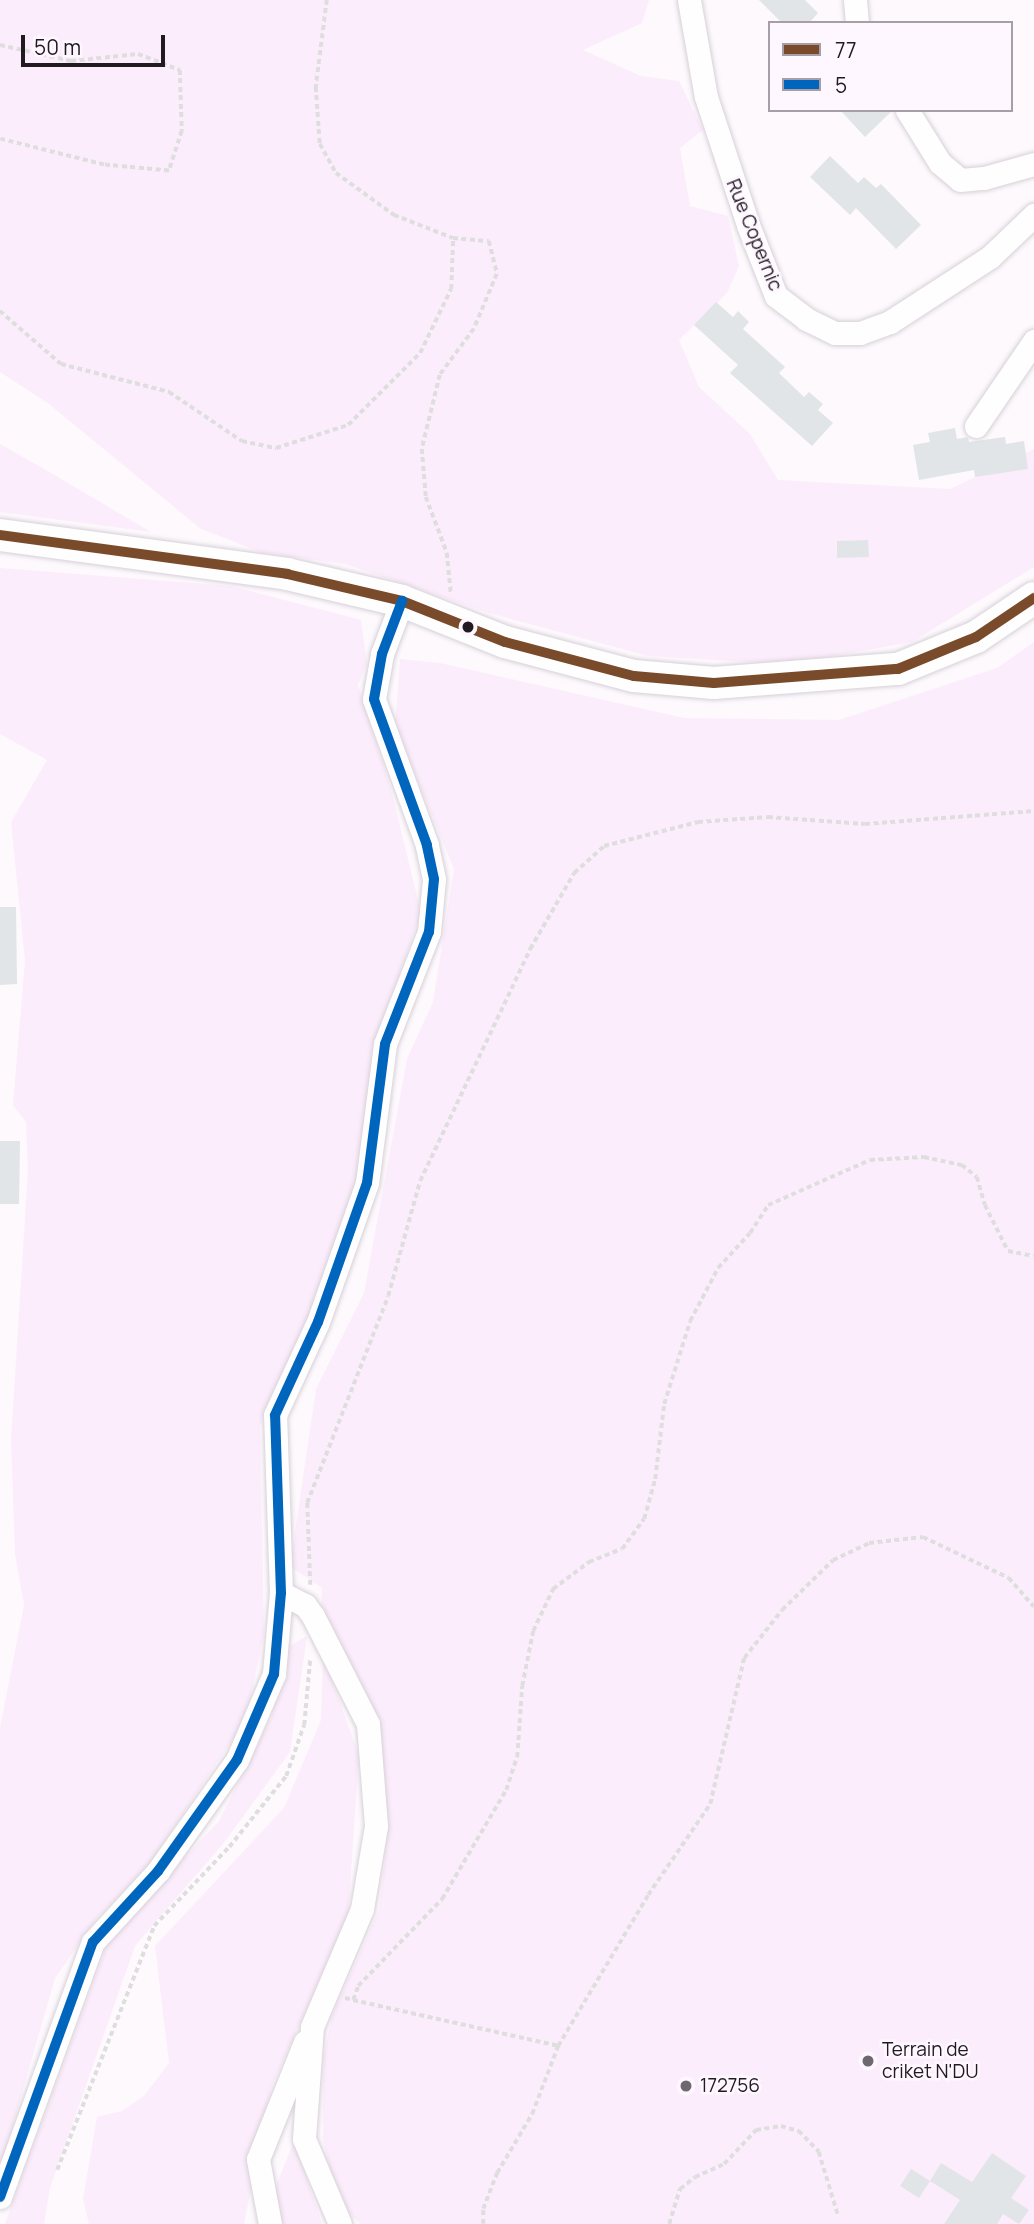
<!DOCTYPE html>
<html>
<head>
<meta charset="utf-8">
<style>
	body { margin:0 }
	#map { position:relative; width:1034px; height:2224px; overflow:hidden; background:#fdf9fd; font-family:Manrope,sans-serif }
	div>[style] { position:absolute }
	[style*='--x'] { left:calc(var(--x)*1px); top:calc(var(--y)*1px); width:calc(var(--w)*1px); rotate:calc(var(--a)*1deg) }
	.green>* { inset:0; background:#fcedfc }
	.building>* { inset:0; background:#e1e5e7 }
	.path>* { height:3.5px; margin-top:-1.75px; transform-origin:0; background:repeating-linear-gradient(90deg,#dfdedf 0 5px,transparent 0 8.5px) }
	.roads { filter:drop-shadow(0 0 2px #d7d1d7) drop-shadow(0 0 2px #d7d1d7) }
	.street>* { height:23px; margin:-11.5px; padding:0 11.5px; transform-origin:11.5px; border-radius:11.5px; background:#fffeff }
	.secondary>* { height:32px; margin:-16px; padding:0 16px; transform-origin:16px; border-radius:16px; background:#fffeff }
	.bus-1>* { height:10px; margin:-5px; padding:0 5px; transform-origin:5px; border-radius:5px; background:#7a4b2a }
	.bus-2>* { height:10px; margin:-5px; padding:0 5px; transform-origin:5px; border-radius:5px; background:#0065bd }
	.dots>* { width:19px; height:19px; translate:-50% -50%; box-sizing:border-box; border:4px solid #fff7ff; border-radius:50% }
	span { translate:-50% -50%; white-space:nowrap; text-align:center; line-height:1.15; -webkit-text-stroke:5px #fff7ff; paint-order:stroke }
	.street-label { font-size:19px; color:#211a21 }
	.poi-label { font-size:19px; color:#211a21 }
	.left { translate:0 -50%; text-align:left }
	.legend { position:absolute; left:768px; top:21px; width:245px; height:91px; box-sizing:border-box; background:#fff7ff; border:2px solid #a69fa6; margin:0; padding:9px 12px; list-style:none; font-size:21px; color:#211a21 }
	.legend li { display:flex; align-items:center; gap:14px; height:35px }
	.legend b { width:35px; border:2px solid #a69fa6 }
	.scale { position:absolute; left:21px; top:35px; width:144px; height:32px; box-sizing:border-box; border:4px solid #211a21; border-top:0; padding-left:9px; font-size:21px; line-height:24px; white-space:nowrap; color:#211a21; -webkit-text-stroke:5px #fff7ff; paint-order:stroke }
</style>
</head>
<body>
<div id="map">
	<div class="green">
		<div style="clip-path:polygon(0 0,649px 0,642px 23px,583px 50px,641px 76px,679px 81px,703px 130px,680px 148px,690px 206px,728px 216px,739px 266px,727px 293px,679px 340px,699px 387px,750px 434px,778px 480px,950px 489px,1034px 449px,1034px 567px,912px 642px,788px 664px,648px 656px,489px 613px,345px 564px,263px 553px,201px 529px,49px 404px,0 372px)"></div>
		<div style="clip-path:polygon(0 444px,46px 470px,151px 532px,0 512px)"></div>
		<div style="clip-path:polygon(0 568px,231px 586px,361px 620px,367px 663px,358px 685px,391px 789px,421px 913px,373px 1047px,358px 1210px,260px 1425px,264px 1634px,246px 1719px,145px 1871px,100px 1914px,55px 1978px,0 2170px,0 1728px,24px 1605px,15px 1554px,11px 1440px,28px 1170px,26px 1122px,13px 1105px,25px 961px,11px 822px,47px 760px,0 734px)"></div>
		<div style="clip-path:polygon(1034px 642px,1034px 2224px,360px 2224px,348px 2211px,330px 2172px,323px 2139px,323px 2059px,332px 2016px,379px 1910px,389px 1824px,368px 1697px,321px 1611px,322px 1588px,290px 1566px,316px 1389px,364px 1293px,407px 1059px,433px 1002px,454px 869px,395px 725px,400px 659px,440px 663px,684px 718px,839px 720px,997px 668px)"></div>
		<div style="clip-path:polygon(307px 1636px,290px 1752px,223px 1844px,135px 1946px,50px 2188px,44px 2224px,5px 2224px,110px 1937px,219px 1821px,272px 1716px,286px 1648px)"></div>
		<div style="clip-path:polygon(323px 1655px,359px 1756px,348px 1916px,271px 2088px,244px 2224px,89px 2224px,83px 2199px,97px 2117px,122px 2111px,144px 2096px,169px 2063px,155px 1946px,284px 1808px,321px 1720px)"></div>
		<div style="clip-path:polygon(294px 2141px,322px 2224px,283px 2224px,272px 2196px)"></div>
	</div>
	<div class="building">
		<div style="clip-path:polygon(759px 0,805px 0,818px 13px,809px 23px,782px 23px)"></div>
		<div style="clip-path:polygon(840px 110px,893px 110px,865px 137px)"></div>
		<div style="clip-path:polygon(830px 156px,858px 183px,864px 177px,876px 188px,881px 184px,921px 225px,896px 249px,856px 208px,850px 215px,810px 177px)"></div>
		<div style="clip-path:polygon(716px 302px,733px 317px,738px 311px,749px 322px,743px 329px,785px 367px,779px 373px,804px 397px,809px 392px,823px 404px,818px 410px,833px 423px,812px 446px,730px 373px,738px 365px,694px 325px)"></div>
		<div style="clip-path:polygon(955px 428px,957px 439px,968px 437px,969px 442px,1005px 437px,1006px 444px,1024px 441px,1028px 469px,975px 477px,974px 470px,919px 480px,913px 445px,930px 442px,928px 433px)"></div>
		<div style="clip-path:polygon(868px 540px,869px 557px,837px 558px,837px 541px)"></div>
		<div style="clip-path:polygon(0 907px,16px 907px,17px 984px,0 985px)"></div>
		<div style="clip-path:polygon(0 1141px,20px 1141px,19px 1204px,0 1204px)"></div>
		<div style="clip-path:polygon(992px 2153px,1026px 2176px,1011px 2198px,1029px 2210px,1019px 2224px,1003px 2214px,997px 2224px,944px 2224px,960px 2200px,930px 2181px,941px 2163px,972px 2182px)"></div>
		<div style="clip-path:polygon(911px 2169px,930px 2181px,919px 2198px,900px 2186px)"></div>
	</div>
	<div class="path">
		<div style="--x:327;--y:0;--w:88;--a:97.2"></div>
		<div style="--x:316;--y:87;--w:57;--a:86"></div>
		<div style="--x:320;--y:144;--w:33;--a:61"></div>
		<div style="--x:336;--y:173;--w:72;--a:35.9"></div>
		<div style="--x:394;--y:215;--w:63;--a:21.3"></div>
		<div style="--x:0;--y:45;--w:73;--a:12.7"></div>
		<div style="--x:71;--y:61;--w:67;--a:-6"></div>
		<div style="--x:138;--y:54;--w:45;--a:20.9"></div>
		<div style="--x:180;--y:70;--w:61;--a:88.1"></div>
		<div style="--x:182;--y:131;--w:42;--a:108"></div>
		<div style="--x:169;--y:171;--w:65;--a:-174.7"></div>
		<div style="--x:104;--y:165;--w:107;--a:-166"></div>
		<div style="--x:0;--y:311;--w:81;--a:41"></div>
		<div style="--x:61;--y:364;--w:112;--a:14.5"></div>
		<div style="--x:169;--y:392;--w:88;--a:33.9"></div>
		<div style="--x:242;--y:441;--w:35;--a:12"></div>
		<div style="--x:276;--y:448;--w:76;--a:-17.7"></div>
		<div style="--x:348;--y:425;--w:102;--a:-45"></div>
		<div style="--x:420;--y:353;--w:71;--a:-64.2"></div>
		<div style="--x:451;--y:289;--w:51;--a:-87.8"></div>
		<div style="--x:453;--y:238;--w:36;--a:5"></div>
		<div style="--x:489;--y:241;--w:34;--a:76"></div>
		<div style="--x:497;--y:274;--w:60;--a:112.7"></div>
		<div style="--x:474;--y:329;--w:57;--a:126.5"></div>
		<div style="--x:440;--y:375;--w:76;--a:103.7"></div>
		<div style="--x:422;--y:449;--w:48;--a:85.2"></div>
		<div style="--x:426;--y:497;--w:60;--a:69.4"></div>
		<div style="--x:447;--y:553;--w:40;--a:84.3"></div>
		<div style="--x:310;--y:1585;--w:82;--a:-92.1"></div>
		<div style="--x:307;--y:1503;--w:222;--a:-68.6"></div>
		<div style="--x:388;--y:1296;--w:119;--a:-74.5"></div>
		<div style="--x:420;--y:1181;--w:257;--a:-64.6"></div>
		<div style="--x:530;--y:949;--w:88;--a:-59.9"></div>
		<div style="--x:574;--y:873;--w:40;--a:-42"></div>
		<div style="--x:604;--y:846;--w:97;--a:-14.3"></div>
		<div style="--x:698;--y:822;--w:70;--a:-4.1"></div>
		<div style="--x:768;--y:817;--w:97;--a:4.1"></div>
		<div style="--x:865;--y:824;--w:169;--a:-4.4"></div>
		<div style="--x:345;--y:1998;--w:8;--a:14"></div>
		<div style="--x:353;--y:2000;--w:15;--a:-70"></div>
		<div style="--x:358;--y:1986;--w:121;--a:-46"></div>
		<div style="--x:442;--y:1899;--w:126;--a:-59.6"></div>
		<div style="--x:506;--y:1790;--w:35;--a:-72"></div>
		<div style="--x:517;--y:1757;--w:71;--a:-86"></div>
		<div style="--x:522;--y:1686;--w:56;--a:-78.7"></div>
		<div style="--x:533;--y:1631;--w:47;--a:-64.5"></div>
		<div style="--x:553;--y:1589;--w:45;--a:-36.9"></div>
		<div style="--x:589;--y:1562;--w:35;--a:-22"></div>
		<div style="--x:622;--y:1549;--w:37;--a:-54"></div>
		<div style="--x:644;--y:1519;--w:41;--a:-74.6"></div>
		<div style="--x:655;--y:1479;--w:76;--a:-83.2"></div>
		<div style="--x:664;--y:1404;--w:87;--a:-72.6"></div>
		<div style="--x:690;--y:1321;--w:60;--a:-62.2"></div>
		<div style="--x:718;--y:1268;--w:47;--a:-47.6"></div>
		<div style="--x:750;--y:1233;--w:33;--a:-57"></div>
		<div style="--x:768;--y:1205;--w:111;--a:-23.8"></div>
		<div style="--x:870;--y:1160;--w:54;--a:-3.2"></div>
		<div style="--x:924;--y:1157;--w:39;--a:12"></div>
		<div style="--x:962;--y:1165;--w:19;--a:39"></div>
		<div style="--x:977;--y:1177;--w:29;--a:74"></div>
		<div style="--x:985;--y:1205;--w:51;--a:63.4"></div>
		<div style="--x:1008;--y:1251;--w:26;--a:11"></div>
		<div style="--x:353;--y:2000;--w:210;--a:12.6"></div>
		<div style="--x:57;--y:2170;--w:263;--a:-68.3"></div>
		<div style="--x:154;--y:1926;--w:109;--a:-46.5"></div>
		<div style="--x:229;--y:1847;--w:91;--a:-51.2"></div>
		<div style="--x:286;--y:1776;--w:54;--a:-70.6"></div>
		<div style="--x:304;--y:1725;--w:66;--a:-84.8"></div>
		<div style="--x:483;--y:2224;--w:15;--a:-90"></div>
		<div style="--x:483;--y:2209;--w:39;--a:-69"></div>
		<div style="--x:497;--y:2173;--w:69;--a:-59.3"></div>
		<div style="--x:532;--y:2114;--w:73;--a:-69.1"></div>
		<div style="--x:558;--y:2046;--w:176;--a:-59.2"></div>
		<div style="--x:648;--y:1895;--w:110;--a:-55.7"></div>
		<div style="--x:710;--y:1804;--w:150;--a:-76.9"></div>
		<div style="--x:744;--y:1658;--w:61;--a:-51.6"></div>
		<div style="--x:782;--y:1610;--w:71;--a:-44.4"></div>
		<div style="--x:833;--y:1560;--w:40;--a:-25"></div>
		<div style="--x:869;--y:1543;--w:54;--a:-6.3"></div>
		<div style="--x:923;--y:1537;--w:95;--a:25.5"></div>
		<div style="--x:1009;--y:1578;--w:38;--a:49"></div>
		<div style="--x:669;--y:2224;--w:37;--a:-73"></div>
		<div style="--x:680;--y:2189;--w:19;--a:-39"></div>
		<div style="--x:695;--y:2177;--w:32;--a:-24"></div>
		<div style="--x:724;--y:2164;--w:47;--a:-46.7"></div>
		<div style="--x:756;--y:2130;--w:25;--a:-9"></div>
		<div style="--x:781;--y:2126;--w:19;--a:16"></div>
		<div style="--x:799;--y:2131;--w:29;--a:46"></div>
		<div style="--x:819;--y:2152;--w:66;--a:73.2"></div>
	</div>
	<div class="roads">
		<div class="street">
			<div style="--x:689;--y:0;--w:98;--a:80.1"></div>
			<div style="--x:706;--y:97;--w:135;--a:71.8"></div>
			<div style="--x:748;--y:225;--w:76;--a:68.5"></div>
			<div style="--x:776;--y:296;--w:38;--a:37"></div>
			<div style="--x:806;--y:319;--w:32;--a:26"></div>
			<div style="--x:835;--y:333;--w:25;--a:0"></div>
			<div style="--x:860;--y:333;--w:32;--a:-20"></div>
			<div style="--x:890;--y:322;--w:119;--a:-33"></div>
			<div style="--x:990;--y:257;--w:61;--a:-43.7"></div>
			<div style="--x:855;--y:0;--w:23;--a:85"></div>
			<div style="--x:907;--y:110;--w:62;--a:58.1"></div>
			<div style="--x:940;--y:163;--w:26;--a:40"></div>
			<div style="--x:960;--y:180;--w:24;--a:-5"></div>
			<div style="--x:984;--y:178;--w:52;--a:-15.6"></div>
			<div style="--x:976;--y:426;--w:103;--a:-55.7"></div>
			<div style="--x:281;--y:1593;--w:27;--a:27"></div>
			<div style="--x:305;--y:1605;--w:14;--a:54"></div>
			<div style="--x:313;--y:1616;--w:121;--a:63"></div>
			<div style="--x:368;--y:1724;--w:102;--a:85.5"></div>
			<div style="--x:376;--y:1826;--w:84;--a:99.6"></div>
			<div style="--x:362;--y:1909;--w:128;--a:113"></div>
			<div style="--x:312;--y:2027;--w:112;--a:94.1"></div>
			<div style="--x:304;--y:2139;--w:92;--a:67"></div>
			<div style="--x:0;--y:2197;--w:271;--a:-70"></div>
			<div style="--x:93;--y:1942;--w:96;--a:-47.5"></div>
			<div style="--x:158;--y:1871;--w:136;--a:-54.6"></div>
			<div style="--x:237;--y:1760;--w:94;--a:-66.7"></div>
			<div style="--x:274;--y:1674;--w:81;--a:-85.1"></div>
			<div style="--x:281;--y:1593;--w:178;--a:-91.9"></div>
			<div style="--x:275;--y:1415;--w:102;--a:-65.2"></div>
			<div style="--x:318;--y:1322;--w:147;--a:-70.6"></div>
			<div style="--x:367;--y:1183;--w:140;--a:-82.6"></div>
			<div style="--x:385;--y:1044;--w:120;--a:-68.6"></div>
			<div style="--x:429;--y:932;--w:53;--a:-84.6"></div>
			<div style="--x:434;--y:879;--w:35;--a:-102"></div>
			<div style="--x:427;--y:845;--w:155;--a:-110"></div>
			<div style="--x:374;--y:699;--w:46;--a:-79.9"></div>
			<div style="--x:382;--y:654;--w:57;--a:-69.3"></div>
			<div style="--x:270;--y:2224;--w:66;--a:-100.5"></div>
			<div style="--x:258;--y:2159;--w:126;--a:-68.1"></div>
		</div>
		<div class="secondary">
			<div style="--x:0;--y:535;--w:290;--a:7.7"></div>
			<div style="--x:287;--y:574;--w:118;--a:13.2"></div>
			<div style="--x:402;--y:601;--w:111;--a:21.7"></div>
			<div style="--x:505;--y:642;--w:133;--a:14.8"></div>
			<div style="--x:634;--y:676;--w:80;--a:5"></div>
			<div style="--x:714;--y:683;--w:185;--a:-4.4"></div>
			<div style="--x:898;--y:669;--w:84;--a:-22.3"></div>
			<div style="--x:976;--y:637;--w:70;--a:-33.9"></div>
		</div>
	</div>
	<div class="bus-1">
		<div style="--x:0;--y:535;--w:290;--a:7.7"></div>
		<div style="--x:287;--y:574;--w:118;--a:13.2"></div>
		<div style="--x:402;--y:601;--w:111;--a:21.7"></div>
		<div style="--x:505;--y:642;--w:133;--a:14.8"></div>
		<div style="--x:634;--y:676;--w:80;--a:5"></div>
		<div style="--x:714;--y:683;--w:185;--a:-4.4"></div>
		<div style="--x:898;--y:669;--w:84;--a:-22.3"></div>
		<div style="--x:976;--y:637;--w:70;--a:-33.9"></div>
	</div>
	<div class="bus-2">
		<div style="--x:0;--y:2197;--w:271;--a:-70"></div>
		<div style="--x:93;--y:1942;--w:96;--a:-47.5"></div>
		<div style="--x:158;--y:1871;--w:136;--a:-54.6"></div>
		<div style="--x:237;--y:1760;--w:94;--a:-66.7"></div>
		<div style="--x:274;--y:1674;--w:81;--a:-85.1"></div>
		<div style="--x:281;--y:1593;--w:178;--a:-91.9"></div>
		<div style="--x:275;--y:1415;--w:102;--a:-65.2"></div>
		<div style="--x:318;--y:1322;--w:147;--a:-70.6"></div>
		<div style="--x:367;--y:1183;--w:140;--a:-82.6"></div>
		<div style="--x:385;--y:1044;--w:120;--a:-68.6"></div>
		<div style="--x:429;--y:932;--w:53;--a:-84.6"></div>
		<div style="--x:434;--y:879;--w:35;--a:-102"></div>
		<div style="--x:427;--y:845;--w:155;--a:-110"></div>
		<div style="--x:374;--y:699;--w:46;--a:-79.9"></div>
		<div style="--x:382;--y:654;--w:57;--a:-69.3"></div>
	</div>
	<div class="dots">
		<div style="left:468px;top:627px;background:#211a21"></div>
		<div style="left:868px;top:2061px;background:#6e686e"></div>
		<div style="left:686px;top:2086px;background:#6e686e"></div>
	</div>
	<div class="street-label">
		<span style="left:754px;top:235px;rotate:68deg">Rue Copernic</span>
	</div>
	<div class="poi-label">
		<span class="left" style="left:882px;top:2061px">Terrain de<br>criket N'DU</span>
		<span class="left" style="left:700px;top:2086px">172756</span>
	</div>
	<ul class="legend">
	<li><b style="height:9px;background:#7a4b2a"></b>77</li>
	<li><b style="height:9px;background:#0065bd"></b>5</li>
	</ul>
	<div class="scale">50 m</div>
</div>
</body>
</html>
